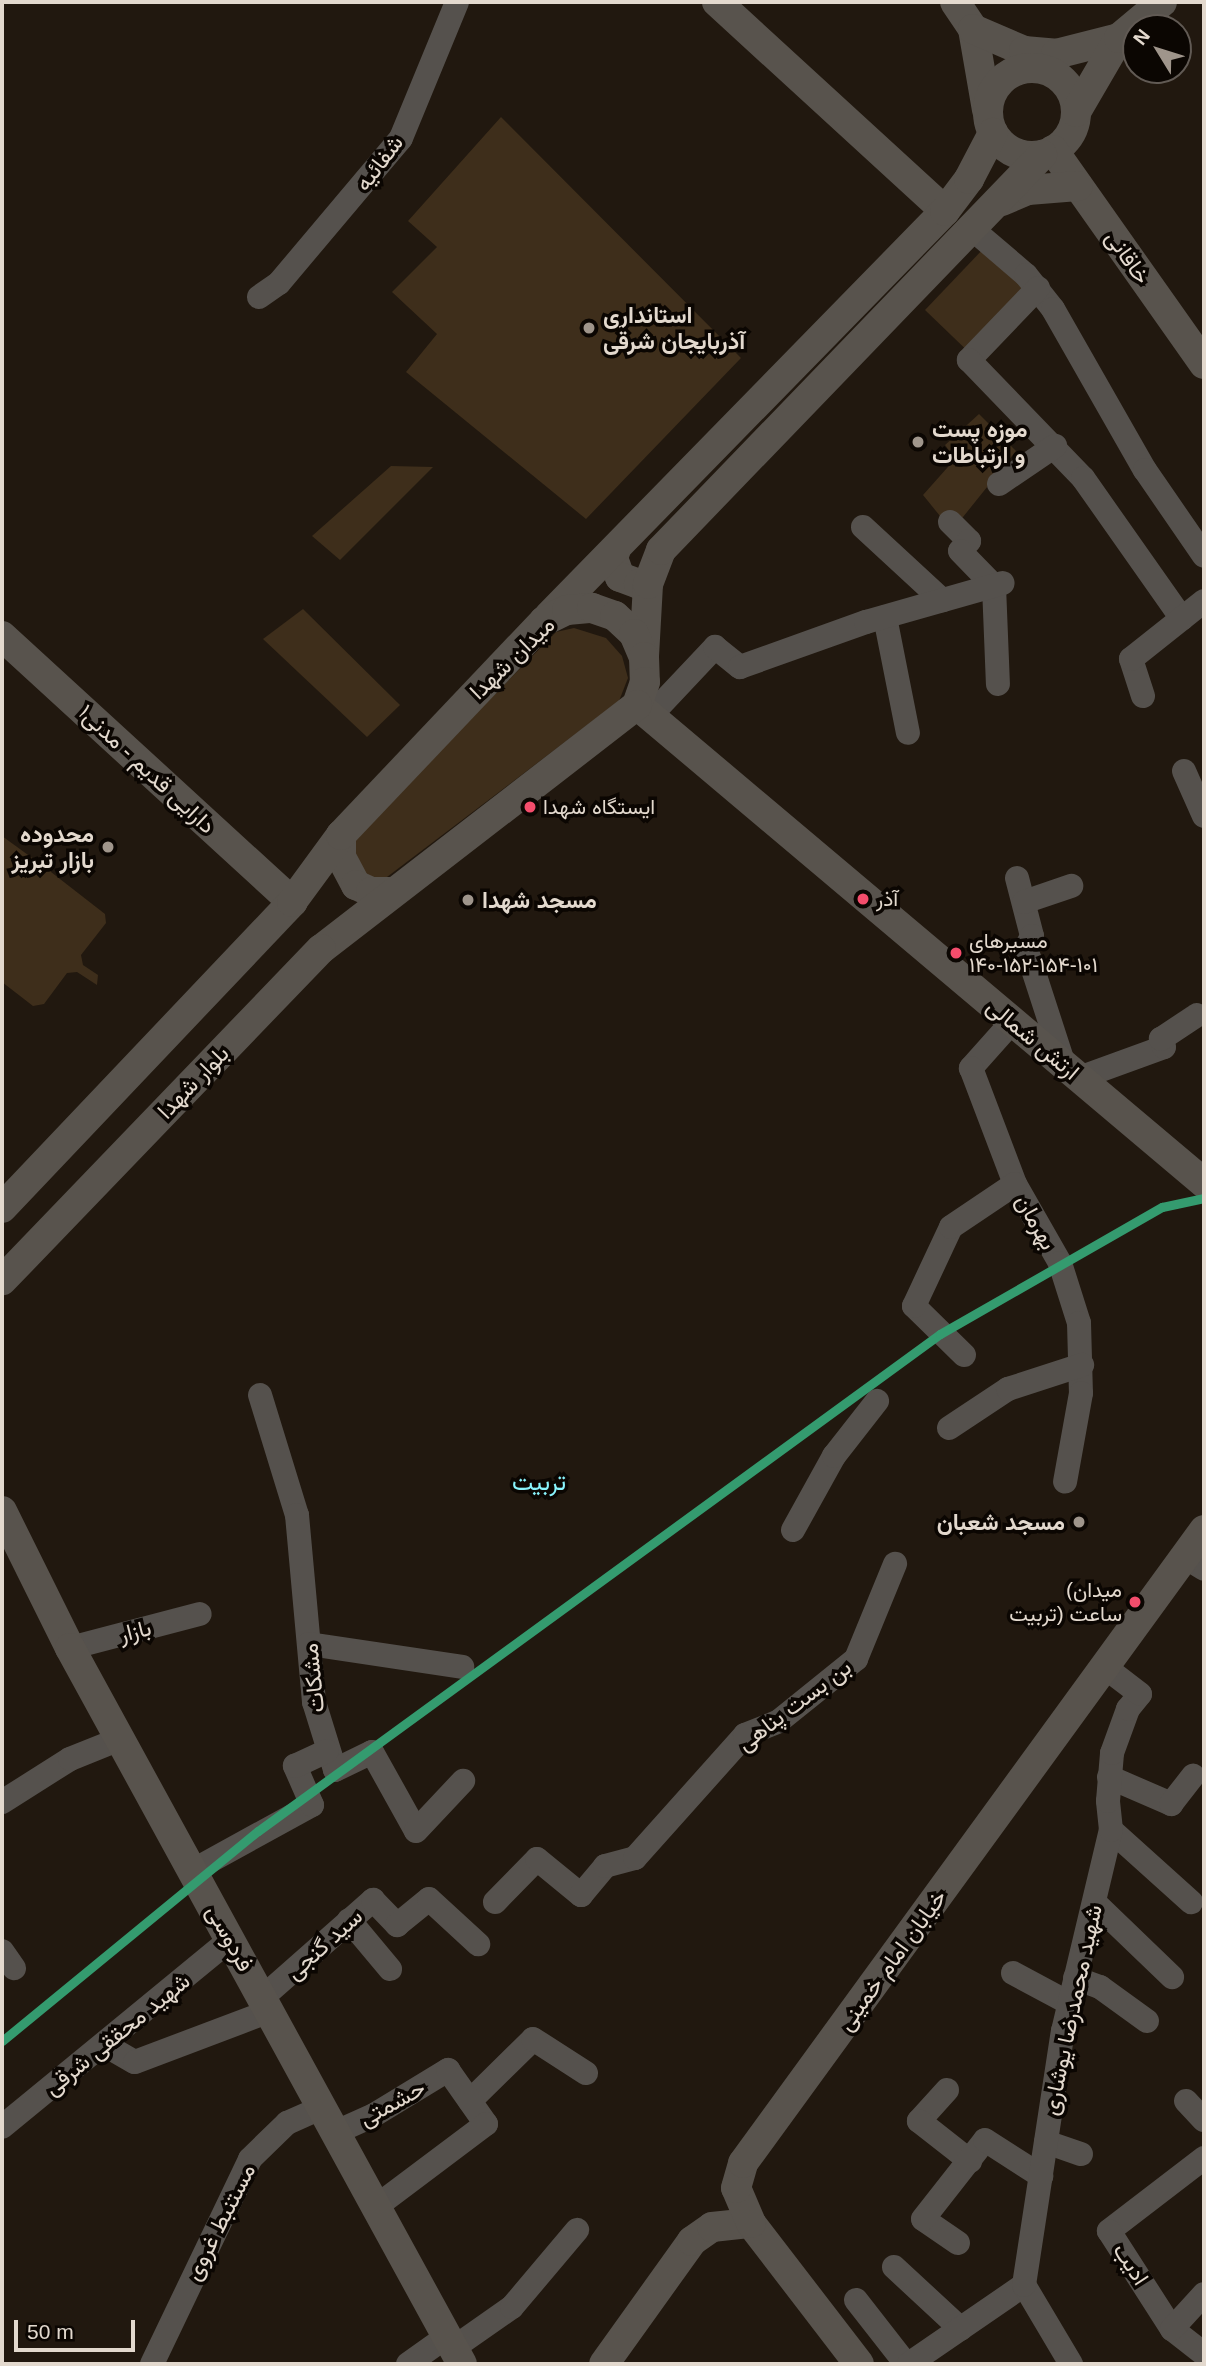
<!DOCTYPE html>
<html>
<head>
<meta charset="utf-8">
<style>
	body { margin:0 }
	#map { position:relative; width:1206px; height:2366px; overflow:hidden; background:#21180f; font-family:Arial,Vazirmatn,sans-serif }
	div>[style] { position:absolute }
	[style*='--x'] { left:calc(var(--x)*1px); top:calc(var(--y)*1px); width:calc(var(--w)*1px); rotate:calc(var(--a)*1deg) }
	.green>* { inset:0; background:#3e2e1b }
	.minor>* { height:24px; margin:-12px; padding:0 12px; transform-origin:12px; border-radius:12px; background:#55514d }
	.major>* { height:30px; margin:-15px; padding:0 15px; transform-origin:15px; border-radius:15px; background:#58534d }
	.major>.ring { margin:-15px; padding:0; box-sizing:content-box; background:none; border:30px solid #58534d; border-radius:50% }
	.metro-1>* { height:9px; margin:-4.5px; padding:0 4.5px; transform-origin:4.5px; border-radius:4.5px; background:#349b6f }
	.dots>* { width:19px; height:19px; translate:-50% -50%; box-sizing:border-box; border:4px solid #0b0602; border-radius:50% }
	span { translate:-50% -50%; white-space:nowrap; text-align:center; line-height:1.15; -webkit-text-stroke:7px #0b0602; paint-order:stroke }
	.bus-label { font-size:21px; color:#e3d9ce }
	.left { translate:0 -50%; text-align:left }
	.right { translate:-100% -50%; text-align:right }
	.street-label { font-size:23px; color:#e3d9ce }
	.poi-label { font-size:23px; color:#e3d9ce; font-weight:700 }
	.neighbourhood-label { font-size:24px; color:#89f4fd }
	.frame { position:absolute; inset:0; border:4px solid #e3d9ce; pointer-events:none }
	.north { position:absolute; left:1122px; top:14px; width:70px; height:70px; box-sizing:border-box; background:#0b0602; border:2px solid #615a54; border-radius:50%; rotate:308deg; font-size:19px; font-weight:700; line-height:28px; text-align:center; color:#e3d9ce }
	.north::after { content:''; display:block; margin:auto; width:24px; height:32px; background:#9f958b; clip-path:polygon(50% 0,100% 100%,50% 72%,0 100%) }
	.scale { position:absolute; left:14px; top:2320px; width:121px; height:32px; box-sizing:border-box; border:4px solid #e3d9ce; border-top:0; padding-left:9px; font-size:21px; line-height:24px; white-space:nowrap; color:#e3d9ce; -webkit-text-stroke:5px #0b0602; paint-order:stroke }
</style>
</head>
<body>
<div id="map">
	<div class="green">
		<div style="clip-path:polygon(501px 117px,741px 358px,586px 519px,406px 372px,437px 334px,392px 292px,437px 247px,408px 221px)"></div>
		<div style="clip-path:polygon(985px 247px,1038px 301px,978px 361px,925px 310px)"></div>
		<div style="clip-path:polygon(979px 414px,1016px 451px,959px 522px,940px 516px,923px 495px,955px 459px,945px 445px)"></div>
		<div style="clip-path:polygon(391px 466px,433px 467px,340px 560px,312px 536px)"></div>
		<div style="clip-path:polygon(303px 609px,400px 705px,367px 737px,263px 639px)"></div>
		<div style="clip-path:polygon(574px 628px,606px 638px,622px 656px,628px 678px,619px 701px,383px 880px,362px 876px,350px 841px,556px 632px)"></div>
		<div style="clip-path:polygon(2px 836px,35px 860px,42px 858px,50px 865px,51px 872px,105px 914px,106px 923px,81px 955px,83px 965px,98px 975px,97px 985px,77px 972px,67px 973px,44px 1004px,33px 1006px,2px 982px)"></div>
	</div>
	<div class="minor">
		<div style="--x:971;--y:228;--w:72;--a:40.5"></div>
		<div style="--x:1026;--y:275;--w:43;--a:51.5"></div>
		<div style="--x:1053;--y:309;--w:185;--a:60.3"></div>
		<div style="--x:1145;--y:470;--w:104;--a:55.5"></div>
		<div style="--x:1038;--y:288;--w:100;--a:133.8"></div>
		<div style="--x:969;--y:360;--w:164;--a:46"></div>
		<div style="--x:1083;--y:478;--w:172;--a:54.9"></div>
		<div style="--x:259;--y:297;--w:24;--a:-35"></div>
		<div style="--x:279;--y:283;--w:189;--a:-49.9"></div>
		<div style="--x:401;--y:138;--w:147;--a:-67.6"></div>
		<div style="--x:999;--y:484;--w:68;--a:-34.2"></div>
		<div style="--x:950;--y:522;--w:27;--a:45"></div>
		<div style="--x:969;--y:541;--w:13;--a:132"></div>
		<div style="--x:960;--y:551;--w:49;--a:45.8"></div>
		<div style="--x:994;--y:586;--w:98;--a:87.7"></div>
		<div style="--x:863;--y:527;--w:108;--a:42.7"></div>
		<div style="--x:885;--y:617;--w:118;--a:78.8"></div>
		<div style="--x:1143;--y:696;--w:39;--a:-108"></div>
		<div style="--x:1131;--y:659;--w:93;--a:-38.5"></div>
		<div style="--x:650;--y:716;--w:95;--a:-46.7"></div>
		<div style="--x:715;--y:647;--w:32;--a:39"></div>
		<div style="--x:740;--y:667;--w:134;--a:-19.7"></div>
		<div style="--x:866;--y:622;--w:142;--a:-15.9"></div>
		<div style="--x:1184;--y:771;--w:49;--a:66"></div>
		<div style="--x:1017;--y:878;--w:60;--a:75.5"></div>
		<div style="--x:1032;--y:936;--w:13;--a:117"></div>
		<div style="--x:1026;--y:948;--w:123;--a:72"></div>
		<div style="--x:1024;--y:902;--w:50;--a:-18.8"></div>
		<div style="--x:1012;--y:1022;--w:62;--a:131.7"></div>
		<div style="--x:971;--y:1068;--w:124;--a:69.2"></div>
		<div style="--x:1015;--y:1184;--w:91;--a:60.3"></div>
		<div style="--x:1060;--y:1263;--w:63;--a:72.4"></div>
		<div style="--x:1079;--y:1323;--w:70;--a:88.4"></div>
		<div style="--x:1081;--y:1393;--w:90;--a:100.2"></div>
		<div style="--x:1079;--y:1078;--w:90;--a:-20"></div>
		<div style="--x:1164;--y:1047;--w:9;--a:-111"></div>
		<div style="--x:1161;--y:1039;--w:43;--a:-33.7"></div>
		<div style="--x:964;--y:1355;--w:70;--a:-135.6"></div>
		<div style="--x:914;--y:1306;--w:87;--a:-64.9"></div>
		<div style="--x:951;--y:1227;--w:77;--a:-33.9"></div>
		<div style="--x:260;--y:1395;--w:126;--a:72.9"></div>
		<div style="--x:297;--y:1515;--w:188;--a:84.8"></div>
		<div style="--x:314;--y:1702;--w:71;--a:72.8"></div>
		<div style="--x:335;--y:1770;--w:41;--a:-25.9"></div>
		<div style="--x:372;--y:1752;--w:90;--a:60.9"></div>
		<div style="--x:416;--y:1831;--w:69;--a:-46.8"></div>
		<div style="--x:949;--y:1428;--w:71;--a:-33.5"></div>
		<div style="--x:1008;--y:1389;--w:78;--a:-18"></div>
		<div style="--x:793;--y:1530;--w:85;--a:-61"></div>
		<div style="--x:834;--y:1456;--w:70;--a:-52"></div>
		<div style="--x:1185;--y:1557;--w:22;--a:32"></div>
		<div style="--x:309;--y:1644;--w:155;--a:8.5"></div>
		<div style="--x:70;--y:1648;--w:134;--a:-14.7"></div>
		<div style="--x:1109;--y:1777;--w:68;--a:23.5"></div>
		<div style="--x:1171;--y:1804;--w:36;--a:-52"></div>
		<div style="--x:2;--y:1802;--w:80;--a:-32.3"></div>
		<div style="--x:70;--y:1759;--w:54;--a:-21.8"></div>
		<div style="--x:1111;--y:1830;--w:108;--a:42"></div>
		<div style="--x:192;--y:1871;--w:137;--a:-28.8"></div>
		<div style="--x:312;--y:1805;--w:43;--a:-113.6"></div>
		<div style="--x:295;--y:1766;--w:35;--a:-25"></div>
		<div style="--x:495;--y:1902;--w:60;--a:-45.7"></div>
		<div style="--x:537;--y:1859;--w:57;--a:39.3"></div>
		<div style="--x:581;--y:1895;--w:38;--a:-50"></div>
		<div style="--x:605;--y:1866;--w:31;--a:-15"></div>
		<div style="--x:635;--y:1858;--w:165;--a:-48.2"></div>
		<div style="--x:745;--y:1735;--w:37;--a:-22"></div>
		<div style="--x:779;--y:1721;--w:99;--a:-38.8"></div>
		<div style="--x:856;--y:1659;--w:103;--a:-67.7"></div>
		<div style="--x:1095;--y:1903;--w:107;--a:43.9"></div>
		<div style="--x:349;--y:1920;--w:64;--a:50.1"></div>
		<div style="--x:2;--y:1951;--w:21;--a:55"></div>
		<div style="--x:1013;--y:1973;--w:64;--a:28.2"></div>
		<div style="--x:1075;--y:1978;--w:27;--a:20"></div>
		<div style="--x:1100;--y:1987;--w:58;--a:35.9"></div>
		<div style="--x:263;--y:1997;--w:147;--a:-41.4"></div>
		<div style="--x:373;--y:1900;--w:35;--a:46"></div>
		<div style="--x:397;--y:1925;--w:41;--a:-39.1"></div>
		<div style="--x:429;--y:1899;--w:67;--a:42.6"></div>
		<div style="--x:105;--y:2045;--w:34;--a:30"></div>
		<div style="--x:135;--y:2062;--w:144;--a:-20.7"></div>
		<div style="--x:947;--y:2090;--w:42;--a:132.1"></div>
		<div style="--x:919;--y:2121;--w:65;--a:38.1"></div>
		<div style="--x:470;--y:2101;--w:88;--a:-44.5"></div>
		<div style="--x:533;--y:2039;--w:63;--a:32.7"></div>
		<div style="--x:1186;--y:2101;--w:26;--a:47"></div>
		<div style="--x:2;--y:2127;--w:296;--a:-39.4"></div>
		<div style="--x:334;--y:2133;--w:44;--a:-24.2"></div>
		<div style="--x:374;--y:2115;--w:87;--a:-31.3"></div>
		<div style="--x:448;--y:2070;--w:66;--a:54.9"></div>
		<div style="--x:486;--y:2124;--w:140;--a:143.1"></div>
		<div style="--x:1046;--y:2142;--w:37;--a:19"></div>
		<div style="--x:1204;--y:2158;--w:120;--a:142.5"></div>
		<div style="--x:1109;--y:2231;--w:117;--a:57.3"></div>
		<div style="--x:1172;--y:2329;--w:41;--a:38"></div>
		<div style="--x:958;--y:2243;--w:42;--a:-145.6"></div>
		<div style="--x:923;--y:2219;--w:100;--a:-51.9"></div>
		<div style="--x:985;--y:2140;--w:67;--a:32.7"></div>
		<div style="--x:894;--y:2267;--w:91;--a:42.8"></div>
		<div style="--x:856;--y:2300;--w:81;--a:52"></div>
		<div style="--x:1172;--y:2329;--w:47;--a:-47.6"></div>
		<div style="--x:452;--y:2349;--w:73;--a:-35"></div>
		<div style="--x:512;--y:2307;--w:101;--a:-49.8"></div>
		<div style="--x:152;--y:2364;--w:227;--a:-64.4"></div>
		<div style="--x:250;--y:2159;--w:52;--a:-44.2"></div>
		<div style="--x:287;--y:2123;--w:36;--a:-24"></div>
		<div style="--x:408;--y:2364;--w:47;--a:-35.4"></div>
		<div style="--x:909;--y:2364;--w:140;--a:-34.5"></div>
		<div style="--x:1071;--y:2364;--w:92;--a:-120.7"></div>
		<div style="--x:1024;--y:2285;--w:257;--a:-81.3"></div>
		<div style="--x:1063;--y:2031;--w:207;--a:-76.6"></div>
		<div style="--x:1111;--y:1830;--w:29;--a:-96"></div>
		<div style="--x:1108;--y:1801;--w:48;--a:-85.2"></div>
		<div style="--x:1112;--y:1753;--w:47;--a:-70"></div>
		<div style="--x:1128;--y:1709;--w:19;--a:-51"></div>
		<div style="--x:1140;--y:1694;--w:43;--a:-142.6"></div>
	</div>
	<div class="major">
		<div style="--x:717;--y:2;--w:309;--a:42.5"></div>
		<div style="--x:955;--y:2;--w:32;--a:56"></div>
		<div style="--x:973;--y:29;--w:82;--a:80.2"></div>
		<div style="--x:973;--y:29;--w:56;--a:23.3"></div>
		<div style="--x:1024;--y:51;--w:32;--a:5"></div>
		<div style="--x:1056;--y:54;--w:65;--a:-14.3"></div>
		<div class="ring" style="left:988px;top:68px;width:58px;height:58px"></div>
		<div style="--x:1076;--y:112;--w:86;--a:-59.8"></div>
		<div style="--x:1119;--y:38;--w:56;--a:-39.9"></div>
		<div style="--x:1053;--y:150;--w:262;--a:54.8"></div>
		<div style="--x:1002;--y:201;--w:28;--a:-23"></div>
		<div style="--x:1028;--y:190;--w:50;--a:-4.6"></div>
		<div style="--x:616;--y:549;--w:9;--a:108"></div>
		<div style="--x:613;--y:558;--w:20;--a:70"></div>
		<div style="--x:620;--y:577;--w:20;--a:20"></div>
		<div style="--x:639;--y:584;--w:10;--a:-17"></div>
		<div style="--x:549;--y:616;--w:566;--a:-45.64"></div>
		<div style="--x:945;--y:211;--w:40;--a:-53"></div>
		<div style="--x:969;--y:179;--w:52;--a:-62.4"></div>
		<div style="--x:2;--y:636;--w:394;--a:42.5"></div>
		<div style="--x:644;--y:656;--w:72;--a:-86.8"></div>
		<div style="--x:648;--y:584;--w:36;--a:-69"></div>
		<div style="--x:661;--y:550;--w:549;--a:-46.03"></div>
		<div style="--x:637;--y:705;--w:742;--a:40.13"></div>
		<div style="--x:341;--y:835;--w:22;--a:90"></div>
		<div style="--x:341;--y:857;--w:32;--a:62"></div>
		<div style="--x:356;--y:885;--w:17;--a:25"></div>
		<div style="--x:371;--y:892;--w:21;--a:0"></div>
		<div style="--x:2;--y:1208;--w:422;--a:-46.5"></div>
		<div style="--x:292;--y:902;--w:83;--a:-53.8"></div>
		<div style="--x:341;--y:835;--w:295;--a:-46.5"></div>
		<div style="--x:544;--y:621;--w:25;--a:-26"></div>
		<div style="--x:567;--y:610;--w:25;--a:-5"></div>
		<div style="--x:592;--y:608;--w:24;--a:19"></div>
		<div style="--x:615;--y:616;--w:26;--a:43"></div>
		<div style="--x:634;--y:634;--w:25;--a:67"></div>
		<div style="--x:644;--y:657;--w:25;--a:88"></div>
		<div style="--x:645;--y:682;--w:24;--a:109"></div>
		<div style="--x:637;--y:705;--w:399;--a:142.3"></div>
		<div style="--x:321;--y:949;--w:460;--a:133.9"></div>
		<div style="--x:2;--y:1511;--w:153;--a:63.6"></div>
		<div style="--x:70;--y:1648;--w:816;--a:61.3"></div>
		<div style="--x:604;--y:2364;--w:151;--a:-54.4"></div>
		<div style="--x:692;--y:2241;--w:24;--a:-35"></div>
		<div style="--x:712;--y:2227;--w:39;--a:-6"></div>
		<div style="--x:859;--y:2364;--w:178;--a:-127.5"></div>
		<div style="--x:751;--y:2223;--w:38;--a:-113"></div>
		<div style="--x:736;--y:2188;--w:26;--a:-74"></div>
		<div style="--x:743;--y:2163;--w:783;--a:-53.93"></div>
	</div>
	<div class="metro-1">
		<div style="--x:2;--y:2041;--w:331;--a:-39.4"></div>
		<div style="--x:258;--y:1831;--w:844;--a:-36.08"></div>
		<div style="--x:940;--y:1334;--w:256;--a:-29.8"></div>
		<div style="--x:1162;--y:1207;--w:43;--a:-12.1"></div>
	</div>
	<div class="dots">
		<div style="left:589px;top:328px;background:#9f958b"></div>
		<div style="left:918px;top:442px;background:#9f958b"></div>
		<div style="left:530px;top:807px;background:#f44d6c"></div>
		<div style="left:108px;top:847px;background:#9f958b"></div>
		<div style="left:863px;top:899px;background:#f44d6c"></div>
		<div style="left:468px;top:900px;background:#9f958b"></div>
		<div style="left:956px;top:953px;background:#f44d6c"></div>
		<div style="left:1079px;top:1522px;background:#9f958b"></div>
		<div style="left:1135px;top:1602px;background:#f44d6c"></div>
	</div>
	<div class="bus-label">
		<span class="left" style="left:543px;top:807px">ایستگاه شهدا</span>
		<span class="left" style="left:876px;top:899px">آذر</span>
		<span class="left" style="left:969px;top:953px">مسیرهای<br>۱۴۰-۱۵۲-۱۵۴-۱۰۱</span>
		<span class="right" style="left:1122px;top:1602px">(میدان<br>ساعت (تربیت</span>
	</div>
	<div class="street-label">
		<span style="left:379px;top:163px;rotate:-53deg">شفائیه</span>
		<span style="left:1128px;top:257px;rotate:55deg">خاقانی</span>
		<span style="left:512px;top:658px;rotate:-44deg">میدان شهدا</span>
		<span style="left:147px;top:769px;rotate:43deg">دارایی قدیم - مدنی۱</span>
		<span style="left:1033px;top:1039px;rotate:40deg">ارتش شمالی</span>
		<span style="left:193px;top:1082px;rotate:-46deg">بلوار شهدا</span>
		<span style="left:1036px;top:1222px;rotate:61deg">بهرمان</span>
		<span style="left:135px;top:1631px;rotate:-14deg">بازار</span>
		<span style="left:313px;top:1678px;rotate:-96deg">مشکات</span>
		<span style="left:794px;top:1705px;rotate:-37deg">بن بست پناهی</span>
		<span style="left:230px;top:1938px;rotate:61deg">فردوسی</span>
		<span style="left:324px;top:1944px;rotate:-42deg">سید گنجی</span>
		<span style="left:892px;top:1960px;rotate:-54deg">خیابان امام خمینی</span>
		<span style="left:1072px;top:2010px;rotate:-78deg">شهید محمدرضا یوشاری</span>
		<span style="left:117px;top:2034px;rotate:-39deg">شهید محققی شرقی</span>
		<span style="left:392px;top:2103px;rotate:-29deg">حشمتی</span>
		<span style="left:220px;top:2222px;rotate:-63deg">مستنبط غروی</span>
		<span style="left:1131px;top:2264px;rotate:57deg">ادیب</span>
	</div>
	<div class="poi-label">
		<span class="left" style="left:603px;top:328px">استانداری<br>آذربایجان شرقی</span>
		<span class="left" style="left:932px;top:442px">موزه پست<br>و ارتباطات</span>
		<span class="right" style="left:94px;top:847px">محدوده<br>بازار تبریز</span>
		<span class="left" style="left:482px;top:900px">مسجد شهدا</span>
		<span class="right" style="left:1065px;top:1522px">مسجد شعبان</span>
	</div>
	<div class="neighbourhood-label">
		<span style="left:539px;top:1482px">تربیت</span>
	</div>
	<div class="frame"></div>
	<div class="north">N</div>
	<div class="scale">50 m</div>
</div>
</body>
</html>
